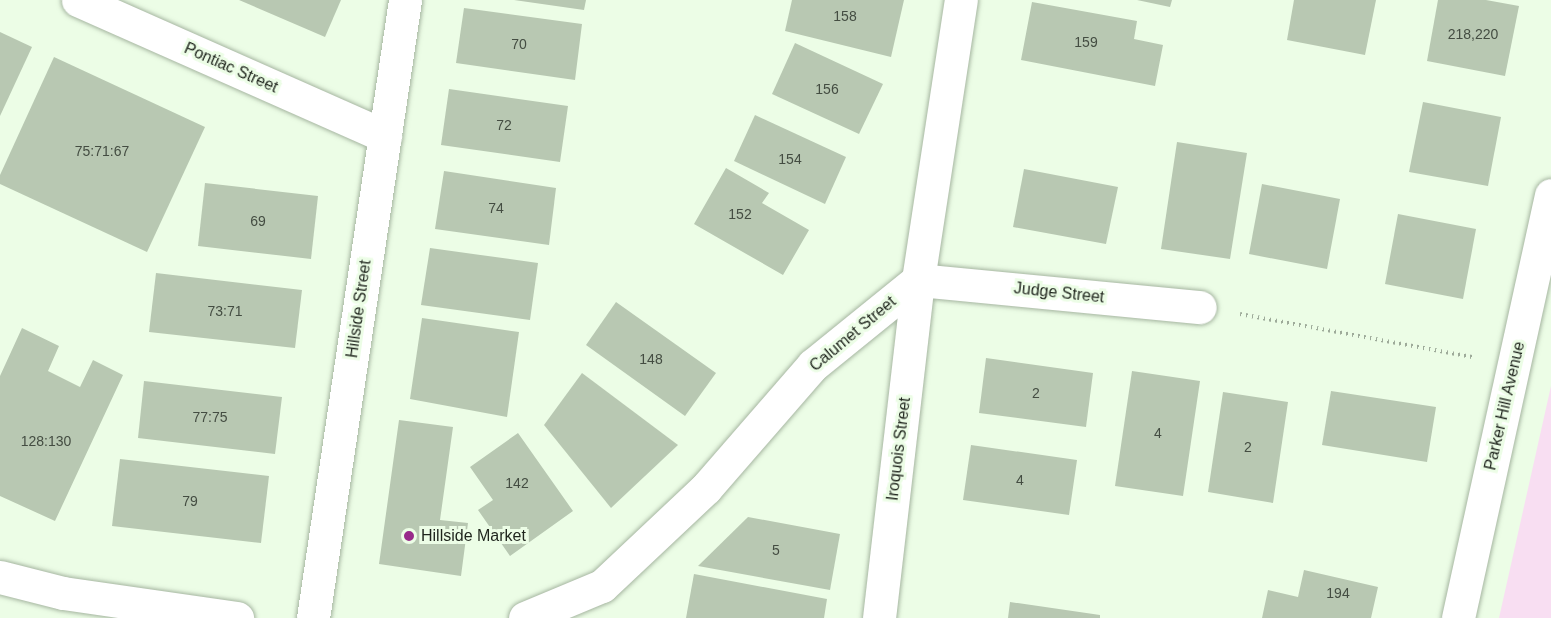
<!DOCTYPE html>
<html>
<head>
<meta charset="utf-8">
<style>
	body { margin:0 }
	#map { position:relative; width:1551px; height:618px; overflow:hidden; background:#ecfde6; font-family:Helvetica,sans-serif }
	div>[style] { position:absolute }
	[style*='--x'] { left:calc(var(--x)*1px); top:calc(var(--y)*1px); width:calc(var(--w)*1px); rotate:calc(var(--a)*1deg) }
	.green>* { inset:0; background:#f8def2 }
	.building>* { inset:0; background:#b8c8b2 }
	.path>* { height:4px; margin-top:-2px; transform-origin:0; background:repeating-linear-gradient(90deg,#9eab9a 0 1.5px,transparent 0 6px) }
	.roads { filter:drop-shadow(0 0 2px #a6b6a1) drop-shadow(0 0 2px #a6b6a1) }
	.minor>* { height:33px; margin:-16.5px; padding:0 16.5px; transform-origin:16.5px; border-radius:16.5px; background:#fff }
	.dots>* { width:16px; height:16px; translate:-50% -50%; box-sizing:border-box; border:3px solid #ecfde6; border-radius:50% }
	span { translate:-50% -50%; white-space:nowrap; text-align:center; line-height:1.15; -webkit-text-stroke:6px #ecfde6; paint-order:stroke }
	.number-label { font-size:14px; color:#444d42 }
	.number-label span { -webkit-text-stroke-width:0 }
	.street-label { font-size:16px; color:#1e241c }
	.poi-label { font-size:16px; color:#1e241c }
	.left { translate:0 -50%; text-align:left }
</style>
</head>
<body>
<div id="map">
	<div class="green">
		<div style="clip-path:polygon(1551px 386px,1551px 618px,1499px 618px)"></div>
	</div>
	<div class="building">
		<div style="clip-path:polygon(239px 0,341px 0,325px 37px)"></div>
		<div style="clip-path:polygon(514px 0,586px 0,584px 10px)"></div>
		<div style="clip-path:polygon(792px 0,904px 0,891px 57px,785px 31px)"></div>
		<div style="clip-path:polygon(1137px 0,1172px 0,1170px 7px)"></div>
		<div style="clip-path:polygon(1294px 0,1376px 0,1365px 55px,1287px 40px)"></div>
		<div style="clip-path:polygon(1438px 0,1486px 0,1519px 6px,1505px 76px,1427px 61px)"></div>
		<div style="clip-path:polygon(1032px 2px,1137px 21px,1134px 39px,1163px 45px,1155px 86px,1021px 60px)"></div>
		<div style="clip-path:polygon(464px 8px,582px 24px,575px 80px,456px 63px)"></div>
		<div style="clip-path:polygon(0 32px,32px 47px,0 116px)"></div>
		<div style="clip-path:polygon(795px 43px,883px 84px,859px 134px,772px 94px)"></div>
		<div style="clip-path:polygon(54px 57px,205px 127px,147px 252px,0 184px,0 175px)"></div>
		<div style="clip-path:polygon(449px 89px,568px 106px,560px 162px,441px 145px)"></div>
		<div style="clip-path:polygon(1423px 102px,1501px 117px,1488px 186px,1409px 172px)"></div>
		<div style="clip-path:polygon(755px 115px,846px 157px,825px 204px,734px 161px)"></div>
		<div style="clip-path:polygon(1177px 142px,1247px 153px,1230px 259px,1161px 249px)"></div>
		<div style="clip-path:polygon(726px 168px,769px 193px,762px 203px,809px 230px,783px 275px,694px 224px)"></div>
		<div style="clip-path:polygon(1024px 169px,1118px 187px,1106px 244px,1013px 227px)"></div>
		<div style="clip-path:polygon(444px 171px,556px 188px,549px 245px,435px 229px)"></div>
		<div style="clip-path:polygon(205px 183px,318px 196px,311px 259px,198px 246px)"></div>
		<div style="clip-path:polygon(1262px 184px,1340px 199px,1327px 269px,1249px 254px)"></div>
		<div style="clip-path:polygon(1398px 214px,1476px 229px,1463px 299px,1385px 284px)"></div>
		<div style="clip-path:polygon(430px 248px,538px 263px,530px 320px,421px 305px)"></div>
		<div style="clip-path:polygon(156px 273px,302px 290px,295px 348px,149px 332px)"></div>
		<div style="clip-path:polygon(616px 302px,716px 373px,685px 416px,586px 345px)"></div>
		<div style="clip-path:polygon(422px 318px,519px 332px,507px 417px,410px 399px)"></div>
		<div style="clip-path:polygon(22px 328px,59px 346px,48px 371px,80px 387px,93px 360px,123px 375px,55px 521px,0 496px,0 376px)"></div>
		<div style="clip-path:polygon(986px 358px,1093px 373px,1086px 427px,979px 413px)"></div>
		<div style="clip-path:polygon(1132px 371px,1200px 381px,1183px 496px,1115px 486px)"></div>
		<div style="clip-path:polygon(582px 373px,678px 445px,611px 508px,544px 425px)"></div>
		<div style="clip-path:polygon(144px 381px,282px 397px,275px 454px,138px 438px)"></div>
		<div style="clip-path:polygon(1331px 391px,1436px 407px,1427px 462px,1322px 445px)"></div>
		<div style="clip-path:polygon(1223px 392px,1288px 402px,1273px 503px,1208px 492px)"></div>
		<div style="clip-path:polygon(399px 420px,453px 427px,440px 520px,468px 523px,461px 576px,379px 564px)"></div>
		<div style="clip-path:polygon(518px 433px,573px 511px,510px 556px,478px 510px,493px 500px,470px 467px)"></div>
		<div style="clip-path:polygon(971px 445px,1077px 460px,1069px 515px,963px 500px)"></div>
		<div style="clip-path:polygon(120px 459px,269px 476px,261px 543px,112px 526px)"></div>
		<div style="clip-path:polygon(748px 517px,840px 534px,830px 590px,698px 566px)"></div>
		<div style="clip-path:polygon(1304px 570px,1378px 587px,1371px 618px,1262px 618px,1268px 590px,1298px 597px)"></div>
		<div style="clip-path:polygon(694px 574px,827px 599px,824px 618px,686px 618px)"></div>
		<div style="clip-path:polygon(1010px 602px,1100px 615px,1100px 618px,1008px 618px)"></div>
	</div>
	<div class="path">
		<div style="--x:1240;--y:314;--w:236;--a:10.5"></div>
	</div>
	<div class="roads">
		<div class="minor">
			<div style="--x:78;--y:0;--w:336;--a:23.9"></div>
			<div style="--x:0;--y:577;--w:65;--a:14.3"></div>
			<div style="--x:63;--y:593;--w:176;--a:8.2"></div>
			<div style="--x:313;--y:618;--w:625;--a:-81.53"></div>
			<div style="--x:525;--y:618;--w:83;--a:-22.6"></div>
			<div style="--x:602;--y:586;--w:143;--a:-43.3"></div>
			<div style="--x:706;--y:488;--w:163;--a:-49"></div>
			<div style="--x:813;--y:365;--w:135;--a:-39"></div>
			<div style="--x:918;--y:280;--w:283;--a:-81.3"></div>
			<div style="--x:879;--y:618;--w:340;--a:-83.4"></div>
			<div style="--x:918;--y:280;--w:283;--a:5.5"></div>
			<div style="--x:1458;--y:618;--w:433;--a:-77.6"></div>
		</div>
	</div>
	<div class="dots">
		<div style="left:409px;top:536px;background:#982a8a"></div>
	</div>
	<div class="number-label">
		<span style="left:845px;top:16px">158</span>
		<span style="left:1473px;top:34px">218,220</span>
		<span style="left:1086px;top:42px">159</span>
		<span style="left:519px;top:44px">70</span>
		<span style="left:827px;top:89px">156</span>
		<span style="left:504px;top:125px">72</span>
		<span style="left:102px;top:151px">75:71:67</span>
		<span style="left:790px;top:159px">154</span>
		<span style="left:496px;top:208px">74</span>
		<span style="left:740px;top:214px">152</span>
		<span style="left:258px;top:221px">69</span>
		<span style="left:225px;top:311px">73:71</span>
		<span style="left:651px;top:359px">148</span>
		<span style="left:1036px;top:393px">2</span>
		<span style="left:210px;top:417px">77:75</span>
		<span style="left:1158px;top:433px">4</span>
		<span style="left:46px;top:441px">128:130</span>
		<span style="left:1248px;top:447px">2</span>
		<span style="left:1020px;top:480px">4</span>
		<span style="left:517px;top:483px">142</span>
		<span style="left:190px;top:501px">79</span>
		<span style="left:776px;top:550px">5</span>
		<span style="left:1338px;top:593px">194</span>
	</div>
	<div class="street-label">
		<span style="left:231px;top:68px;rotate:24deg">Pontiac Street</span>
		<span style="left:1059px;top:293px;rotate:6deg">Judge Street</span>
		<span style="left:359px;top:309px;rotate:-82deg">Hillside Street</span>
		<span style="left:853px;top:334px;rotate:-40deg">Calumet Street</span>
		<span style="left:1505px;top:406px;rotate:-77deg">Parker Hill Avenue</span>
		<span style="left:899px;top:449px;rotate:-83deg">Iroquois Street</span>
	</div>
	<div class="poi-label">
		<span class="left" style="left:421px;top:536px">Hillside Market</span>
	</div>
</div>
</body>
</html>
